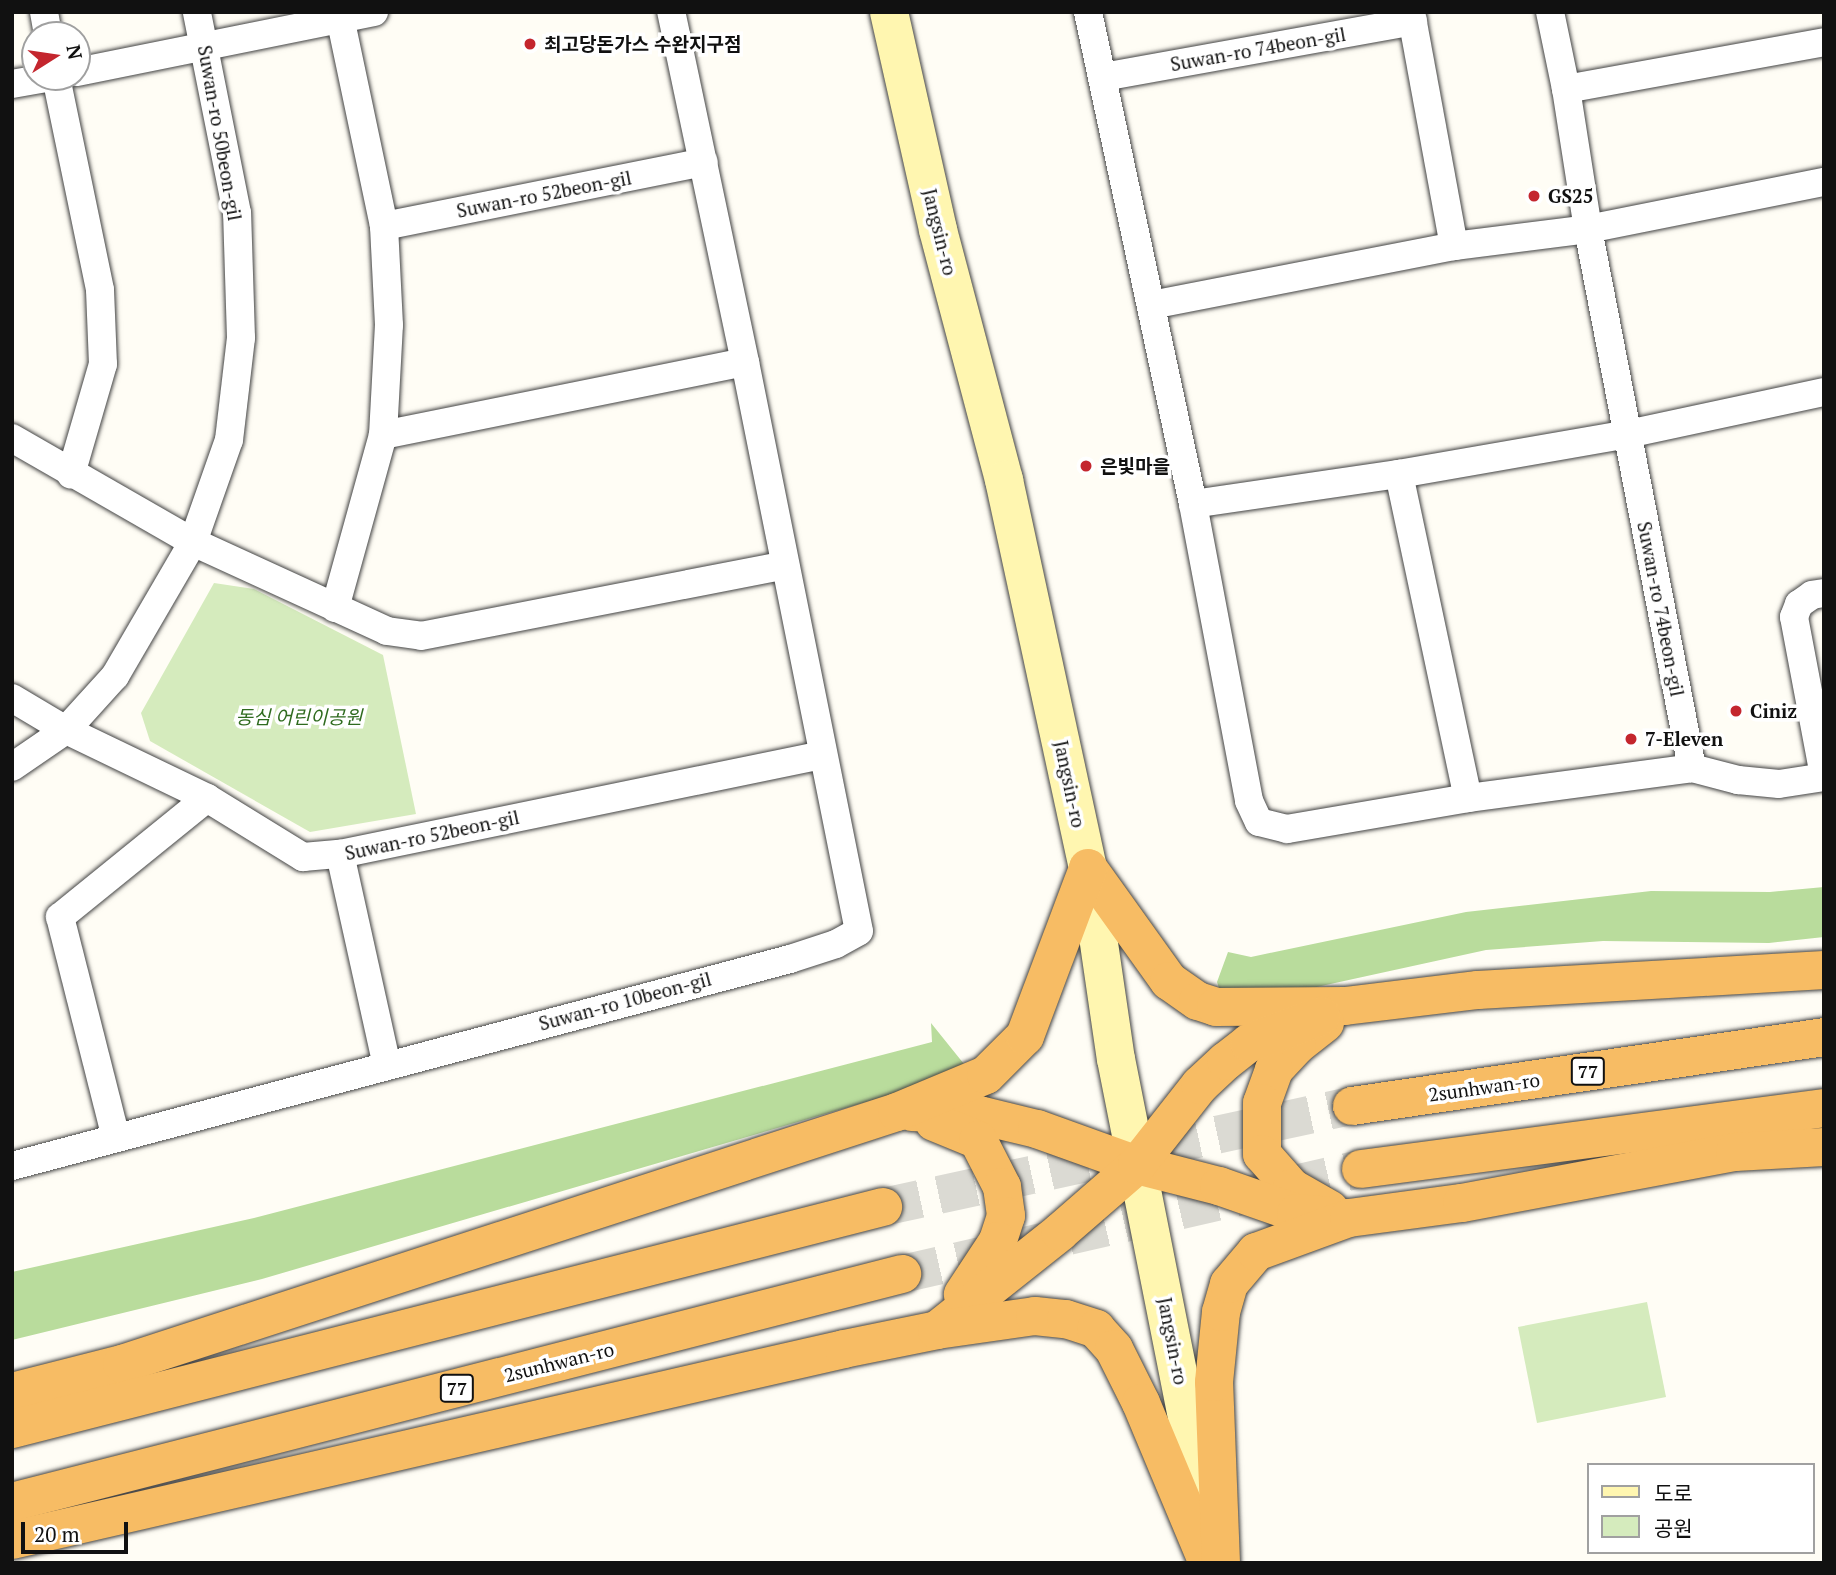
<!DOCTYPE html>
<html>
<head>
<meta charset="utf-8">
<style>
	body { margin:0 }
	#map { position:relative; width:1836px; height:1575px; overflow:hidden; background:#fffdf5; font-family:"PT Serif","Noto Sans KR",serif }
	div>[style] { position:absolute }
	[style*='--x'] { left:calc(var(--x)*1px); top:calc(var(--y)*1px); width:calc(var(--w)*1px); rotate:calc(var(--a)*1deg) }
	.green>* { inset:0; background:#d5ebbd }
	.forest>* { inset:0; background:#b9dc9c }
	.trunk-tunnel>* { height:38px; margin-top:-19px; transform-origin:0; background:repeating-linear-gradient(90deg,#dbdad3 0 38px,transparent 0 57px) }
	.roads { filter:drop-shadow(0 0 2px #444) drop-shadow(0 0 2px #444) }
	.minor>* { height:28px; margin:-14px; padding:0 14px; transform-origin:14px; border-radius:14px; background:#fff }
	.secondary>* { height:38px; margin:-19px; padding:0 19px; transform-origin:19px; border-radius:19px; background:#fff6b0 }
	.trunk>* { height:38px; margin:-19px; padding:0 19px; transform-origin:19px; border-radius:19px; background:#f7bc64 }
	.dots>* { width:19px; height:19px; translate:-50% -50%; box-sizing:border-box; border:4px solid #fff; border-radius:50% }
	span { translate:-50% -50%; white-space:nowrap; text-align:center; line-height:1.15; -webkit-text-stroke:7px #fff; paint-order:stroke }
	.shield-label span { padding:2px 5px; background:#fff; border:2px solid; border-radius:5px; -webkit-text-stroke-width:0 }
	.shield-label { font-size:18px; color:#111; font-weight:700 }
	.poi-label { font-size:19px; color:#111; font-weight:700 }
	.left { translate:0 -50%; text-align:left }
	.street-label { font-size:19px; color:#111 }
	.park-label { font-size:19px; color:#2f6b1f; font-style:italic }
	.frame { position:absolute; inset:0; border:14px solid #111; pointer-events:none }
	.legend { position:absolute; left:1587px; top:1463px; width:228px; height:91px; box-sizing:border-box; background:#fff; border:2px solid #a0a0a0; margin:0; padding:9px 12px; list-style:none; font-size:21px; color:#111 }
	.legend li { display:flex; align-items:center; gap:14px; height:35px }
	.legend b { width:35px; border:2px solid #a0a0a0 }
	.north { position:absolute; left:21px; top:21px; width:70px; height:70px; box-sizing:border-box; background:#fff; border:2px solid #a0a0a0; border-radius:50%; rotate:78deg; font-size:19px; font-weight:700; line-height:28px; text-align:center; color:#111 }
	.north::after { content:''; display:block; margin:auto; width:24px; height:32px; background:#c4262e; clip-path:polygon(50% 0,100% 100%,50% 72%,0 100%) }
	.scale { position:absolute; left:21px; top:1522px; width:107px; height:32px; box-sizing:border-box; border:4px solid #111; border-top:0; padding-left:9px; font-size:21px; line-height:24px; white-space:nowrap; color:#111; -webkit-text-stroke:5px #fff; paint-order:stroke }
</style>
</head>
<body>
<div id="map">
	<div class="green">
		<div style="clip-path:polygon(214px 583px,254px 589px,383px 655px,416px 814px,310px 832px,150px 741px,141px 713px)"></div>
		<div style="clip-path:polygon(1647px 1302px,1666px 1397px,1537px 1423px,1518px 1327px)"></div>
	</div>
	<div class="forest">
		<div style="clip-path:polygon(1824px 887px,1824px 937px,1769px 943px,1603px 941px,1486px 950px,1280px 995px,1221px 994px,1217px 982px,1228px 952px,1251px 957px,1466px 912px,1651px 891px,1770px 892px)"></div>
		<div style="clip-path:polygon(931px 1023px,968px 1069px,948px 1078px,262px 1279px,12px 1340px,12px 1272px,254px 1218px,932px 1042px)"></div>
	</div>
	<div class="trunk-tunnel">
		<div style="--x:883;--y:1207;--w:480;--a:-12.2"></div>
		<div style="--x:902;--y:1274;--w:471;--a:-12.9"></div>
	</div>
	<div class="roads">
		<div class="minor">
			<div style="--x:44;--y:12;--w:23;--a:80"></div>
			<div style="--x:1088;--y:12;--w:503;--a:77.95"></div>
			<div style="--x:1193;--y:504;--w:302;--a:79.3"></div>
			<div style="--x:1249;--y:801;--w:23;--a:65"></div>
			<div style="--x:1259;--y:822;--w:29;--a:14"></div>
			<div style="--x:1287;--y:829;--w:184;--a:-9.7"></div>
			<div style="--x:1468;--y:798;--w:226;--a:-7.6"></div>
			<div style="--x:1692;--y:768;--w:549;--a:-100.92"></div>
			<div style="--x:1588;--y:229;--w:142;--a:-98.9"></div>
			<div style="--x:1566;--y:89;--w:79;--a:-101.7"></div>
			<div style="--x:1411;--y:12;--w:238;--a:79.6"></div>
			<div style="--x:77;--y:72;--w:303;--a:-11.4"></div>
			<div style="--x:56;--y:77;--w:217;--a:78.3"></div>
			<div style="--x:100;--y:290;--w:74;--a:87.7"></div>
			<div style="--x:103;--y:364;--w:115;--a:106.2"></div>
			<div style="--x:1103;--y:77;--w:315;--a:-10.2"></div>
			<div style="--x:12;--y:84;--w:41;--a:-9.9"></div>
			<div style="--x:1566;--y:89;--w:262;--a:-10.3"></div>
			<div style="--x:384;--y:226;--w:326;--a:-11.3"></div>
			<div style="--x:1151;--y:305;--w:309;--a:-11"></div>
			<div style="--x:1454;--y:246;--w:135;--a:-7.2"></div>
			<div style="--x:1588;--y:229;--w:241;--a:-11.3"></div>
			<div style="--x:383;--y:435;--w:369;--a:-11.4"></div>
			<div style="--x:12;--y:438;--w:209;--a:29.9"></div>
			<div style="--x:193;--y:542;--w:213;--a:24.6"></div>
			<div style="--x:387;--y:631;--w:34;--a:8"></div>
			<div style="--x:421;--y:636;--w:371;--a:-11"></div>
			<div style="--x:1399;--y:474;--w:331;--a:78"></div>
			<div style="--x:1193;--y:504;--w:208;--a:-8.3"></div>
			<div style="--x:1399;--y:474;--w:232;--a:-9.9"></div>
			<div style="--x:1628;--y:434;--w:200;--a:-12.1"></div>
			<div style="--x:1824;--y:593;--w:12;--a:171"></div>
			<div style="--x:1812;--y:595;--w:16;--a:145"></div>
			<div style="--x:1799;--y:604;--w:14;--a:111"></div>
			<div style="--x:1794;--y:617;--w:162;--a:79.3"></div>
			<div style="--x:335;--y:608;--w:180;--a:-74.5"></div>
			<div style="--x:383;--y:435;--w:110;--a:-86.9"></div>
			<div style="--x:389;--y:325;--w:99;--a:-92.9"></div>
			<div style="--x:384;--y:226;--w:219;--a:-101.9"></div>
			<div style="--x:12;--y:698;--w:63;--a:30.7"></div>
			<div style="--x:66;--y:730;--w:157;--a:25.7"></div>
			<div style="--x:207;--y:798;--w:113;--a:31.6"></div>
			<div style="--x:303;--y:857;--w:37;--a:-5"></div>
			<div style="--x:340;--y:854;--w:493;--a:-11.6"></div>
			<div style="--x:12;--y:767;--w:65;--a:-34.4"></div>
			<div style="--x:66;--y:730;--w:73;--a:-47.8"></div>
			<div style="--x:115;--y:676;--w:155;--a:-59.8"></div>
			<div style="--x:193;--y:542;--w:108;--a:-70.6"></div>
			<div style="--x:229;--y:440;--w:103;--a:-83.3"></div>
			<div style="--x:241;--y:338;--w:125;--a:-91.8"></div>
			<div style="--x:237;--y:213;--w:205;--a:-101.3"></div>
			<div style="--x:1692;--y:768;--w:48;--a:14.6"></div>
			<div style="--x:1738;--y:780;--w:41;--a:5.6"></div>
			<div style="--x:1779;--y:784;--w:46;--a:-8.8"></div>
			<div style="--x:340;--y:854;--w:217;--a:77.5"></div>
			<div style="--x:116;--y:1138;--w:228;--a:-104.2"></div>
			<div style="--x:60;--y:917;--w:189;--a:-39"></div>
			<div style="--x:12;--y:1166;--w:805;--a:-14.9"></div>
			<div style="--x:790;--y:959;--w:48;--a:-18.1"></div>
			<div style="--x:836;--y:944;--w:26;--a:-29"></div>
			<div style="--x:859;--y:931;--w:580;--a:-101.33"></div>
			<div style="--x:745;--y:362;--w:358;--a:-101.9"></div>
		</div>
		<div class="secondary">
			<div style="--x:889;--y:12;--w:223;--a:77.3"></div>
			<div style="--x:938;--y:230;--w:259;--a:75.2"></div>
			<div style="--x:1004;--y:480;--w:397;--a:77.8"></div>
			<div style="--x:1088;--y:868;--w:193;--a:81.7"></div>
			<div style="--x:1116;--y:1059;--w:473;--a:78.8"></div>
		</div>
		<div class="trunk">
			<div style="--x:1088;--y:868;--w:139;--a:54.4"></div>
			<div style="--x:1169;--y:981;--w:35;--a:35"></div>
			<div style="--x:1198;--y:1001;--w:19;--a:18"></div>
			<div style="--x:1216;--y:1007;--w:129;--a:-0.4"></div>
			<div style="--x:1345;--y:1006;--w:134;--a:-6.9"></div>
			<div style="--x:1478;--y:990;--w:347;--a:-3.3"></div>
			<div style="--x:1325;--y:1023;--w:36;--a:142"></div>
			<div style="--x:1297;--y:1045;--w:34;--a:133"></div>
			<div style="--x:1274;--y:1070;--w:35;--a:110"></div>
			<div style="--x:1262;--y:1103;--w:51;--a:90"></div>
			<div style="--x:1262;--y:1154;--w:45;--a:48.6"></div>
			<div style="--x:1292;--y:1188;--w:43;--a:29.6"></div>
			<div style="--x:1352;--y:1106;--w:477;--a:-8.3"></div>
			<div style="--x:912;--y:1112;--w:67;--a:2.6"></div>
			<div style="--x:979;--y:1115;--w:60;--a:13.6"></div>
			<div style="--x:1037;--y:1129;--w:106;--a:19.8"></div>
			<div style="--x:1137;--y:1165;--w:85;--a:14.4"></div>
			<div style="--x:1219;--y:1186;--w:82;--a:19.3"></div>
			<div style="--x:1296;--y:1213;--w:44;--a:5.2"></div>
			<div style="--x:934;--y:1122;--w:48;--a:22.2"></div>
			<div style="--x:978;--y:1140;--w:53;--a:62.9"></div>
			<div style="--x:1002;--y:1187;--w:29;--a:82"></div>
			<div style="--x:1006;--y:1216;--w:26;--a:108"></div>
			<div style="--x:998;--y:1241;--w:64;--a:123.4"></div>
			<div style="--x:1361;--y:1169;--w:467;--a:-7.5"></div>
			<div style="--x:937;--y:1330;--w:157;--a:-38.5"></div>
			<div style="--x:1060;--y:1232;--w:102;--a:-41"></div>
			<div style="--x:1137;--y:1165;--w:102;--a:-51.8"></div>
			<div style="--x:1200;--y:1085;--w:35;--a:-43"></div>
			<div style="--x:1226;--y:1061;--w:29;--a:-38"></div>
			<div style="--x:1249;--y:1043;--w:77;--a:-20.6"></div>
			<div style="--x:12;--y:1392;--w:114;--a:-14.3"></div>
			<div style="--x:122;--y:1364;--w:815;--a:-18.01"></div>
			<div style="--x:897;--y:1112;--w:96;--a:-22.6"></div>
			<div style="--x:986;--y:1075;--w:55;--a:-45"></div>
			<div style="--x:1025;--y:1036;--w:179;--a:-69.4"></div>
			<div style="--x:12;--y:1429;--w:899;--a:-14.3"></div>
			<div style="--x:12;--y:1502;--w:919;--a:-14.37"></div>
			<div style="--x:12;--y:1540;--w:854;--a:-12.93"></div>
			<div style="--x:844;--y:1349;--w:95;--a:-11.5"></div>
			<div style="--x:937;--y:1330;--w:99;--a:-8.1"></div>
			<div style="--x:1035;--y:1316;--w:31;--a:6"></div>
			<div style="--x:1066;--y:1319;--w:32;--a:18"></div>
			<div style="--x:1096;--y:1329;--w:27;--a:48"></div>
			<div style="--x:1114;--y:1349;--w:60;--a:63.4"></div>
			<div style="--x:1141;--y:1403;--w:173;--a:67.3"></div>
			<div style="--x:1221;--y:1563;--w:181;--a:-92.2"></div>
			<div style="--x:1214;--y:1382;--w:70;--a:-84.3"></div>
			<div style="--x:1221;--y:1312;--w:29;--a:-74"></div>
			<div style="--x:1229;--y:1284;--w:42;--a:-49.8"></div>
			<div style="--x:1256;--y:1252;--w:99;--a:-20.1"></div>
			<div style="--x:1349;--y:1218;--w:114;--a:-7.6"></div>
			<div style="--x:1462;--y:1203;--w:278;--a:-10.6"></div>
			<div style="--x:1735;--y:1152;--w:89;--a:-3.2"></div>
		</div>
	</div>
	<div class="dots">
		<div style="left:530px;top:44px;background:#c4262e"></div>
		<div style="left:1534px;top:196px;background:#c4262e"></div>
		<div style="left:1086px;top:466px;background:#c4262e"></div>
		<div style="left:1736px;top:711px;background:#c4262e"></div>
		<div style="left:1631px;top:739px;background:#c4262e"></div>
	</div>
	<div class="shield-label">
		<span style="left:1588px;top:1071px">77</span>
		<span style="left:457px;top:1388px">77</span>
	</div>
	<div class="poi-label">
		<span class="left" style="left:544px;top:44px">최고당돈가스 수완지구점</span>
		<span class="left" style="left:1548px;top:196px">GS25</span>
		<span class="left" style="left:1100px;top:466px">은빛마을</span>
		<span class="left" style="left:1750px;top:711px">Ciniz</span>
		<span class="left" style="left:1645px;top:739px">7-Eleven</span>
	</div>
	<div class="street-label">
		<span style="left:1258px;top:49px;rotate:-10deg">Suwan-ro 74beon-gil</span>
		<span style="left:220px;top:133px;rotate:80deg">Suwan-ro 50beon-gil</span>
		<span style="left:544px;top:194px;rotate:-11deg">Suwan-ro 52beon-gil</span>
		<span style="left:940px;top:232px;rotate:76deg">Jangsin-ro</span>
		<span style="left:1661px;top:609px;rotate:79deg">Suwan-ro 74beon-gil</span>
		<span style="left:1070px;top:784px;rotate:78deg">Jangsin-ro</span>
		<span style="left:432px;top:835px;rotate:-12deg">Suwan-ro 52beon-gil</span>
		<span style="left:625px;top:1001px;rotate:-15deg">Suwan-ro 10beon-gil</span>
		<span style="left:1484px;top:1087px;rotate:-8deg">2sunhwan-ro</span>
		<span style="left:1173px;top:1341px;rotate:79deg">Jangsin-ro</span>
		<span style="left:559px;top:1362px;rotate:-14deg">2sunhwan-ro</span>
	</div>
	<div class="park-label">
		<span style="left:299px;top:717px">동심 어린이공원</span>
	</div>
	<div class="frame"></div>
	<ul class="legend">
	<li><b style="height:9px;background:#fff6b0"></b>도로</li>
	<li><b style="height:19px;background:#d5ebbd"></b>공원</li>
	</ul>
	<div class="north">N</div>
	<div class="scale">20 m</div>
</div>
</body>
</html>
